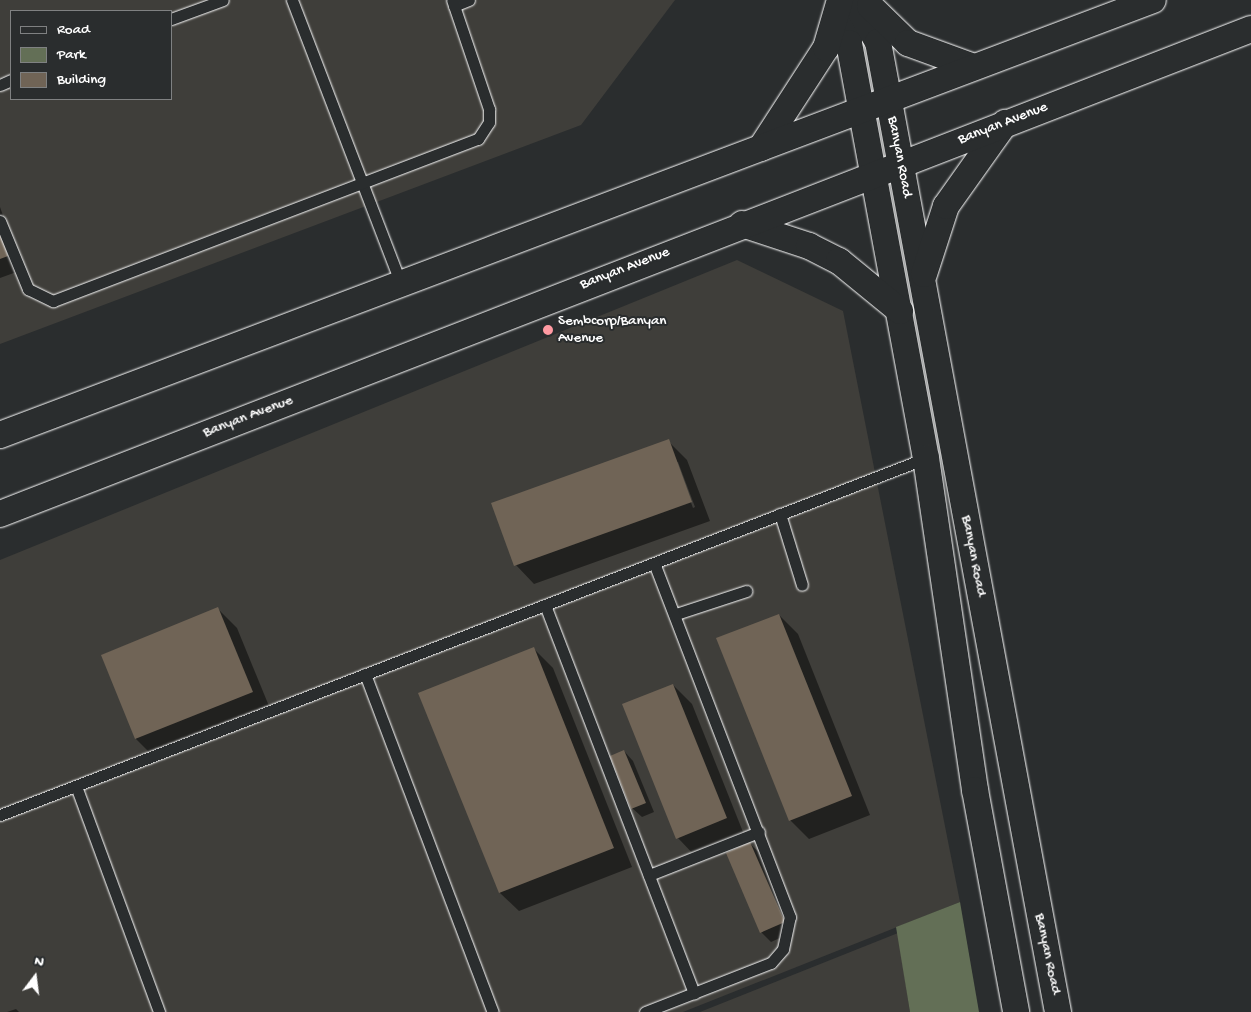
<!DOCTYPE html>
<html>
<head>
<meta charset="utf-8">
<style>
	body { margin:0 }
	#map { position:relative; width:1251px; height:1012px; overflow:hidden; background:#2a2d2e; font-family:"Gochi Hand",sans-serif }
	div>[style] { position:absolute }
	[style*='--x'] { left:calc(var(--x)*1px); top:calc(var(--y)*1px); width:calc(var(--w)*1px); rotate:calc(var(--a)*1deg) }
	.built>* { inset:0; background:#3f3e3a }
	.green>* { inset:0; background:#636f56 }
	.shadow>* { inset:0; background:#0007 }
	.building>* { inset:0; background:#706456 }
	.roads { filter:drop-shadow(0 0 1px #fff) drop-shadow(0 0 1px #fff) }
	.service>* { height:11px; margin:-5.5px; padding:0 5.5px; transform-origin:5.5px; border-radius:5.5px; background:#2a2d2e }
	.tertiary>* { height:26px; margin:-13px; padding:0 13px; transform-origin:13px; border-radius:13px; background:#2a2d2e }
	.dots>* { width:14px; height:14px; translate:-50% -50%; box-sizing:border-box; border:2px solid #2a2d2e; border-radius:50% }
	span { translate:-50% -50%; white-space:nowrap; text-align:center; line-height:1.15; -webkit-text-stroke:4px #2a2d2e; paint-order:stroke }
	.street-label { font-size:15px; color:#fff }
	.poi-label { font-size:15px; color:#fff }
	.left { translate:0 -50%; text-align:left }
	.legend { position:absolute; left:10px; top:10px; width:162px; height:90px; box-sizing:border-box; background:#2a2d2e; border:1px solid #7f8182; margin:0; padding:6px 9px; list-style:none; font-size:15px; color:#fff }
	.legend li { display:flex; align-items:center; gap:10px; height:25px }
	.legend b { width:25px; border:1px solid #7f8182 }
	.north { position:absolute; left:10px; top:952px; width:50px; height:50px; -webkit-text-stroke:4px #2a2d2e; paint-order:stroke; rotate:15deg; font-size:14px; font-weight:700; line-height:20px; text-align:center; color:#fff }
	.north::after { content:''; display:block; margin:auto; width:18px; height:22px; background:#fff; clip-path:polygon(50% 0,100% 100%,50% 72%,0 100%) }
</style>
</head>
<body>
<div id="map">
	<div class="built">
		<div style="clip-path:polygon(evenodd,0 0,675px 0,581px 125px,0 344px,0 0,11px 11px,171px 11px,171px 99px,11px 99px,11px 11px)"></div>
		<div style="clip-path:polygon(737px 260px,843px 311px,960px 902px,683px 1012px,0 1012px,0 560px)"></div>
		<div style="clip-path:polygon(898px 933px,910px 1012px,700px 1012px)"></div>
	</div>
	<div class="green">
		<div style="clip-path:polygon(960px 902px,979px 1012px,910px 1012px,896px 927px)"></div>
	</div>
	<div class="shadow">
		<div style="clip-path:polygon(0 207px,22px 270px,0 278px)"></div>
		<div style="clip-path:polygon(evenodd,668px 441px,687px 460px,710px 521px,534px 584px,516px 565px,493px 504px,668px 441px,676px 462px,678px 462px,695px 507px,693px 508px,676px 462px)"></div>
		<div style="clip-path:polygon(218px 609px,237px 628px,271px 711px,155px 758px,136px 739px,102px 655px)"></div>
		<div style="clip-path:polygon(779px 615px,798px 634px,870px 815px,809px 839px,790px 820px)"></div>
		<div style="clip-path:polygon(534px 649px,553px 668px,632px 867px,519px 911px,500px 893px)"></div>
		<div style="clip-path:polygon(673px 685px,692px 704px,745px 837px,696px 857px,678px 838px)"></div>
		<div style="clip-path:polygon(624px 751px,633px 761px,654px 812px,642px 817px,632px 808px)"></div>
		<div style="clip-path:polygon(750px 844px,760px 853px,793px 932px,771px 942px,761px 932px)"></div>
		<div style="clip-path:polygon(16px 1009px,19px 1012px,7px 1012px)"></div>
	</div>
	<div class="building">
		<div style="clip-path:polygon(0 232px,8px 256px,0 259px)"></div>
		<div style="clip-path:polygon(669px 439px,692px 502px,514px 566px,491px 503px)"></div>
		<div style="clip-path:polygon(218px 607px,253px 692px,135px 739px,101px 655px)"></div>
		<div style="clip-path:polygon(779px 614px,852px 796px,789px 821px,716px 638px)"></div>
		<div style="clip-path:polygon(534px 647px,614px 848px,499px 893px,418px 693px)"></div>
		<div style="clip-path:polygon(673px 684px,727px 818px,676px 839px,622px 704px)"></div>
		<div style="clip-path:polygon(624px 750px,646px 803px,631px 809px,610px 756px)"></div>
		<div style="clip-path:polygon(750px 842px,785px 922px,760px 933px,726px 853px)"></div>
	</div>
	<div class="roads">
		<div class="service">
			<div style="--x:292;--y:0;--w:304;--a:69"></div>
			<div style="--x:454;--y:6;--w:16;--a:-22"></div>
			<div style="--x:171;--y:19;--w:55;--a:-20.1"></div>
			<div style="--x:0;--y:85;--w:12;--a:-24"></div>
			<div style="--x:0;--y:221;--w:74;--a:67.6"></div>
			<div style="--x:28;--y:289;--w:28;--a:26"></div>
			<div style="--x:53;--y:301;--w:455;--a:-20.9"></div>
			<div style="--x:478;--y:139;--w:20;--a:-57"></div>
			<div style="--x:489;--y:122;--w:13;--a:-90"></div>
			<div style="--x:489;--y:109;--w:115;--a:-108.7"></div>
			<div style="--x:780;--y:514;--w:74;--a:72.8"></div>
			<div style="--x:545;--y:605;--w:416;--a:69"></div>
			<div style="--x:676;--y:614;--w:74;--a:-18.2"></div>
			<div style="--x:365;--y:674;--w:361;--a:69.3"></div>
			<div style="--x:76;--y:786;--w:241;--a:69.8"></div>
			<div style="--x:0;--y:815;--w:992;--a:-21.08"></div>
			<div style="--x:649;--y:875;--w:118;--a:-21.4"></div>
			<div style="--x:645;--y:1012;--w:135;--a:-21.3"></div>
			<div style="--x:771;--y:963;--w:18;--a:-49"></div>
			<div style="--x:783;--y:949;--w:33;--a:-78"></div>
			<div style="--x:790;--y:917;--w:379;--a:-111"></div>
		</div>
		<div class="tertiary">
			<div style="--x:851;--y:0;--w:43;--a:92.7"></div>
			<div style="--x:849;--y:43;--w:422;--a:79.5"></div>
			<div style="--x:926;--y:458;--w:336;--a:81.6"></div>
			<div style="--x:975;--y:790;--w:226;--a:79.5"></div>
			<div style="--x:854;--y:0;--w:48;--a:60.3"></div>
			<div style="--x:878;--y:42;--w:987;--a:79.49"></div>
			<div style="--x:870;--y:6;--w:53;--a:44.2"></div>
			<div style="--x:908;--y:43;--w:70;--a:20"></div>
			<div style="--x:761;--y:148;--w:119;--a:-57"></div>
			<div style="--x:826;--y:48;--w:50;--a:-73.7"></div>
			<div style="--x:742;--y:224;--w:71;--a:18.2"></div>
			<div style="--x:809;--y:246;--w:34;--a:27"></div>
			<div style="--x:839;--y:261;--w:79;--a:39.3"></div>
			<div style="--x:924;--y:274;--w:71;--a:-72.1"></div>
			<div style="--x:946;--y:206;--w:102;--a:-54.6"></div>
			<div style="--x:0;--y:435;--w:1232;--a:-20.67"></div>
			<div style="--x:0;--y:514;--w:1342;--a:-21.19"></div>
		</div>
	</div>
	<div class="dots">
		<div style="left:548px;top:330px;background:#ff9aa2"></div>
	</div>
	<div class="street-label">
		<span style="left:1003px;top:124px;rotate:-21deg">Banyan Avenue</span>
		<span style="left:899px;top:157px;rotate:79deg">Banyan Road</span>
		<span style="left:625px;top:269px;rotate:-21deg">Banyan Avenue</span>
		<span style="left:248px;top:417px;rotate:-21deg">Banyan Avenue</span>
		<span style="left:973px;top:556px;rotate:79deg">Banyan Road</span>
		<span style="left:1047px;top:954px;rotate:78deg">Banyan Road</span>
	</div>
	<div class="poi-label">
		<span class="left" style="left:558px;top:330px">Sembcorp/Banyan<br>Avenue</span>
	</div>
	<ul class="legend">
	<li><b style="height:6px;background:#2a2d2e"></b>Road</li>
	<li><b style="height:14px;background:#636f56"></b>Park</li>
	<li><b style="height:14px;background:#706456"></b>Building</li>
	</ul>
	<div class="north">N</div>
</div>
</body>
</html>
